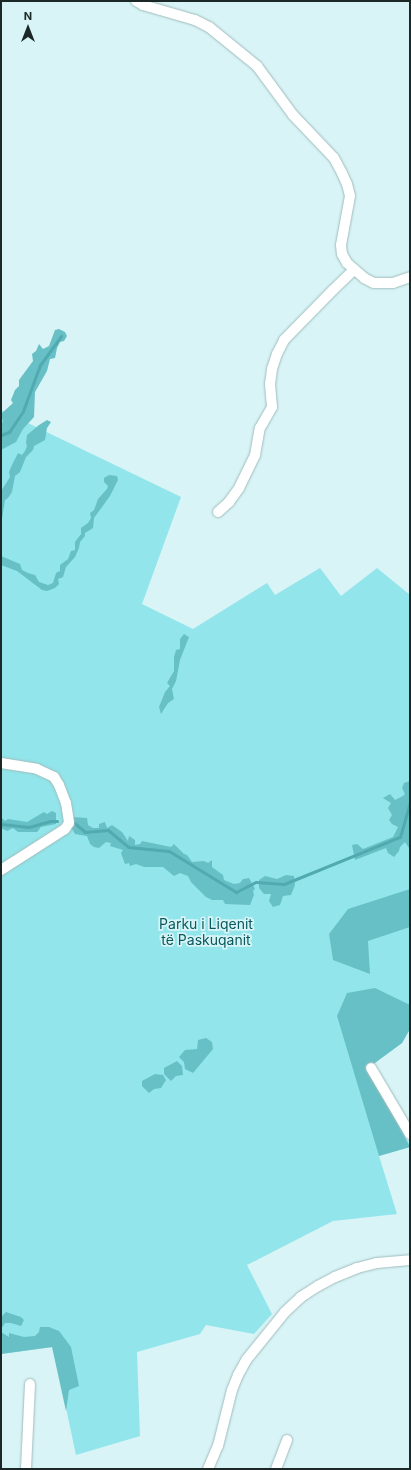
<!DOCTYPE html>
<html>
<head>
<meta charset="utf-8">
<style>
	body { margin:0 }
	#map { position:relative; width:411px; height:1470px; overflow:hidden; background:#d8f4f6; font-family:Inter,sans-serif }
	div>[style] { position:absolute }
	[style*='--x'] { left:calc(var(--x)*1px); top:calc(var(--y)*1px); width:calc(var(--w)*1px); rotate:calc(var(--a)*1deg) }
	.green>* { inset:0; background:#92e5ea }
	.forest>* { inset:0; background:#67c0c5 }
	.stream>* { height:3px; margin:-1.5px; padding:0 1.5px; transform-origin:1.5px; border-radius:1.5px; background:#51aab0 }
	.roads { filter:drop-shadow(0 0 1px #a0bcbd) drop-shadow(0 0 1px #a0bcbd) }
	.minor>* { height:10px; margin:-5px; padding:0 5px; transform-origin:5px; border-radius:5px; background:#fff }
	span { translate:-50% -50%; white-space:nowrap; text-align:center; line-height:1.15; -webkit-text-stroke:3.5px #d8f4f6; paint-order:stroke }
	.park-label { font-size:14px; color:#08595d }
	.frame { position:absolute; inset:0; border:2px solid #1c2727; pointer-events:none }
	.north { position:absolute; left:8px; top:8px; width:40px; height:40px; -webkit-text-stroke:3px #d8f4f6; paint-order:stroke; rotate:0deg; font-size:11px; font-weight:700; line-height:16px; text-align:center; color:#1c2727 }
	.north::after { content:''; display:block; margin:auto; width:14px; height:18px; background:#1c2727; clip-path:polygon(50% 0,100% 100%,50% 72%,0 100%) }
</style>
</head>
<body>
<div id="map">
	<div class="green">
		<div style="clip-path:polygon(1px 410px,181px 497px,142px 604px,193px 629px,267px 583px,275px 595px,320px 568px,341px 596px,377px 568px,410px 595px,410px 1029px,402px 1043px,368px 1068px,410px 1145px,410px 1147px,379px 1156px,397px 1214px,333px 1221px,247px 1265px,272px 1314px,254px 1334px,206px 1325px,200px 1334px,137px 1352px,140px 1436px,76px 1455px,53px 1347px,1px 1354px)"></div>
	</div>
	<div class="forest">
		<div style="clip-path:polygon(59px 329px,65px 332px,67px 336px,64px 341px,60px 342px,57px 348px,55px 358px,50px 359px,47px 371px,35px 392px,34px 417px,23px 429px,16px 442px,1px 450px,1px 423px,3px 422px,1px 414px,13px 403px,11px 400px,15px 390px,19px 386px,19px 380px,33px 361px,32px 354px,36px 351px,39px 344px,43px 349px,49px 346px,55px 330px)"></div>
		<div style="clip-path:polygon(47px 420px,51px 422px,47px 428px,45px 440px,34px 446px,33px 450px,26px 457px,20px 472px,15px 476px,12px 492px,8px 498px,5px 500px,1px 525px,1px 491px,10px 477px,9px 472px,11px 467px,18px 453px,22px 455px,25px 451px,27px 446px,26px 443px,27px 435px,39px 425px)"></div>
		<div style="clip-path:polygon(109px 475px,117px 476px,118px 480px,110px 496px,94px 518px,93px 528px,85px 533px,85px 536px,80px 542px,79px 548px,75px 557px,66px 567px,63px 577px,58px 579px,59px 584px,55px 588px,47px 591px,42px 590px,17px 571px,1px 565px,1px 556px,20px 564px,22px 570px,28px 573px,35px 575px,39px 582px,48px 585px,53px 583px,56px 573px,60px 571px,60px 565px,68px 559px,71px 551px,75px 550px,75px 542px,81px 534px,81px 528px,88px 523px,91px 518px,90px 513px,94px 510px,98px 499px,107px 489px,108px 486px,104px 482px,104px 478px)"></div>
		<div style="clip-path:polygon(184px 634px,189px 637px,180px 660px,176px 681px,172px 689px,174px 699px,168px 703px,161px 714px,159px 707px,165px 692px,170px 686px,167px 683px,174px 671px,174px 657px,176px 650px,180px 649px,180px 639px)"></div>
		<div style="clip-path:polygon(410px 781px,409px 848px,405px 842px,400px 847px,399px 851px,394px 857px,388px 853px,386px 848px,355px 860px,352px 845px,357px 844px,363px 849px,393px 837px,398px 827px,392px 824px,389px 820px,392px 815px,388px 808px,391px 803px,383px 798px,390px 794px,395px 800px,403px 796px,405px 794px,402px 788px,404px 783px)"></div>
		<div style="clip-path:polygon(52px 811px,56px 813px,56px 824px,41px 827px,37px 832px,18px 832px,13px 828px,7px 831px,1px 828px,2px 818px,5px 821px,8px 819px,27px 822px,44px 812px,47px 814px)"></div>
		<div style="clip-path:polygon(72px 817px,87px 818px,88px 825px,93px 828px,99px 828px,99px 824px,105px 822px,107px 828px,112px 825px,122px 832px,128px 841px,129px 836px,135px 840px,135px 845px,140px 844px,142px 841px,171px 847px,174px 844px,184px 854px,187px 855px,192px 862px,204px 861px,208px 863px,212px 860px,212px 867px,223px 875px,224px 880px,234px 884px,240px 883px,243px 879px,249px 878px,255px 889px,253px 891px,254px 895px,250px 905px,225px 904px,223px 900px,212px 900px,206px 897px,191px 882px,188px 876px,180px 873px,174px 876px,163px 867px,144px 867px,136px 864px,130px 866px,129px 863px,125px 864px,121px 853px,123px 850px,110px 846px,111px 843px,106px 842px,99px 848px,94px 847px,90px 844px,87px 836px,75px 834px,72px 829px,69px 829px)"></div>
		<div style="clip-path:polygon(286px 875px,294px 876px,295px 885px,291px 895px,283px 896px,280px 905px,273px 907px,269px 901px,271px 894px,264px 894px,259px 888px,259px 880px,265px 876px,277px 879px)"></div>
		<div style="clip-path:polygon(410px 889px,410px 927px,368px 941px,370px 974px,333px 960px,329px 934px,348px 909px)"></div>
		<div style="clip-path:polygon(375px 988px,410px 1005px,410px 1029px,402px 1043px,368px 1068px,410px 1147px,379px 1156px,337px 1016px,347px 993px)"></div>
		<div style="clip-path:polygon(206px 1038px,212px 1042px,213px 1049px,193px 1073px,185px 1069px,184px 1062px,179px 1057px,185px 1050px,197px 1049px,198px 1040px)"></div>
		<div style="clip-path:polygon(177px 1061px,182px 1066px,183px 1075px,176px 1076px,171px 1081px,164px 1074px,164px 1068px)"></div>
		<div style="clip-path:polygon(155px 1074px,163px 1075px,166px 1080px,161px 1088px,154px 1089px,149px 1093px,142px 1086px,142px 1081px)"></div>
		<div style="clip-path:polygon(6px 1312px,21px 1317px,24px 1320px,21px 1326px,11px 1323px,5px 1323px,1px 1329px,1px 1317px)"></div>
		<div style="clip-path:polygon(40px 1327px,49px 1327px,59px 1331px,71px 1347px,79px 1386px,69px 1390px,66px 1411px,52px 1347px,1px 1354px,1px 1332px,9px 1337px,9px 1333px,24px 1337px,35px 1336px,39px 1332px)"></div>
	</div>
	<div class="stream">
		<div style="--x:1;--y:435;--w:9;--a:-21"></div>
		<div style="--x:9;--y:432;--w:25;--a:-56"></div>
		<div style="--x:23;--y:411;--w:49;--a:-69.7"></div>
		<div style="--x:40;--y:365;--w:36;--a:-54"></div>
		<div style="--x:72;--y:821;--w:17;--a:40"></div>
		<div style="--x:85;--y:832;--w:23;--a:-5"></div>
		<div style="--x:108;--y:830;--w:26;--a:40"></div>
		<div style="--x:128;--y:847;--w:41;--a:5.6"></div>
		<div style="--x:169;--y:851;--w:79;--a:31.5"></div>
		<div style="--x:236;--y:892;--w:22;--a:-27"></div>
		<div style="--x:256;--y:882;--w:28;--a:4"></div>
		<div style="--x:284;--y:884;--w:125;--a:-22.1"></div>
		<div style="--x:400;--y:837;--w:35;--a:-74"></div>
		<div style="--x:1;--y:824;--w:28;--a:6"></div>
		<div style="--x:29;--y:827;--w:22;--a:-16"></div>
		<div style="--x:50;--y:821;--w:7;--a:0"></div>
	</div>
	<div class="roads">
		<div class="minor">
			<div style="--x:136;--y:1;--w:8;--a:30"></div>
			<div style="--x:143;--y:5;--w:54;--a:16.1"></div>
			<div style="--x:195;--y:20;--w:16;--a:27"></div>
			<div style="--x:209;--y:27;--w:62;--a:39.1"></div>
			<div style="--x:257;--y:66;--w:61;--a:53.7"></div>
			<div style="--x:293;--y:115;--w:59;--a:46.4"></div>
			<div style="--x:334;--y:158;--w:17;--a:62"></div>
			<div style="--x:342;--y:173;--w:12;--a:66"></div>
			<div style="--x:347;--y:184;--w:12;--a:76"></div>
			<div style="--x:350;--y:196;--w:50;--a:100.4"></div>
			<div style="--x:341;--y:245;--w:9;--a:84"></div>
			<div style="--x:342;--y:254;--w:10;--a:61"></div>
			<div style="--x:347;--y:263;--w:23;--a:41"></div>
			<div style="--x:364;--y:278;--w:11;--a:27"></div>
			<div style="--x:374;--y:283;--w:19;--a:0"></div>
			<div style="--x:393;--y:283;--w:18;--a:-19"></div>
			<div style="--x:218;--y:512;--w:15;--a:-42"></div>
			<div style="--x:229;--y:502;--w:17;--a:-54"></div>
			<div style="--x:239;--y:488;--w:37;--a:-64"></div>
			<div style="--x:255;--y:455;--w:27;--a:-80"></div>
			<div style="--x:260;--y:428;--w:24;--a:-60"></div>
			<div style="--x:272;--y:407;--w:23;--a:-95"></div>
			<div style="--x:270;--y:384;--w:15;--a:-82"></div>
			<div style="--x:272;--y:369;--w:16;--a:-72"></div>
			<div style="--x:277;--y:354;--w:16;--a:-63"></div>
			<div style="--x:284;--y:340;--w:70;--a:-45.6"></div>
			<div style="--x:333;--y:290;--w:29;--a:-44"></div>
			<div style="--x:1;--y:763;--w:36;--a:9"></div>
			<div style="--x:37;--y:769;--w:19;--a:25"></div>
			<div style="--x:54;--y:777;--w:9;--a:58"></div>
			<div style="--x:59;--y:785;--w:19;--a:69"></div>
			<div style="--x:66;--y:803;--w:20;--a:81"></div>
			<div style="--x:69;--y:823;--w:7;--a:124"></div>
			<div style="--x:65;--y:829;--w:76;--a:147.4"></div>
			<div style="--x:371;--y:1068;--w:77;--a:59.4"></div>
			<div style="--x:26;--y:1469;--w:85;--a:-87.3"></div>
			<div style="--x:208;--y:1469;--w:25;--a:-67"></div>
			<div style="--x:218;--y:1446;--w:58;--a:-76"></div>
			<div style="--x:232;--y:1390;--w:16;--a:-68"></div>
			<div style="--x:238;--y:1375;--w:18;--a:-61"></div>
			<div style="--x:247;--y:1359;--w:60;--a:-51"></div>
			<div style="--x:285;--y:1312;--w:22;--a:-43"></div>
			<div style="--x:301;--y:1297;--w:20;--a:-33"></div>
			<div style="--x:318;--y:1286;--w:19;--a:-28"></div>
			<div style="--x:335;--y:1277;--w:24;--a:-22"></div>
			<div style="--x:357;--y:1268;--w:21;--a:-14"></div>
			<div style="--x:377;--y:1263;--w:33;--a:-5"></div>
			<div style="--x:276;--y:1469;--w:31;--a:-69"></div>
		</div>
	</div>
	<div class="park-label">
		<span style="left:206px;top:932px">Parku i Liqenit<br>të Paskuqanit</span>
	</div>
	<div class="frame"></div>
	<div class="north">N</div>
</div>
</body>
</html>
